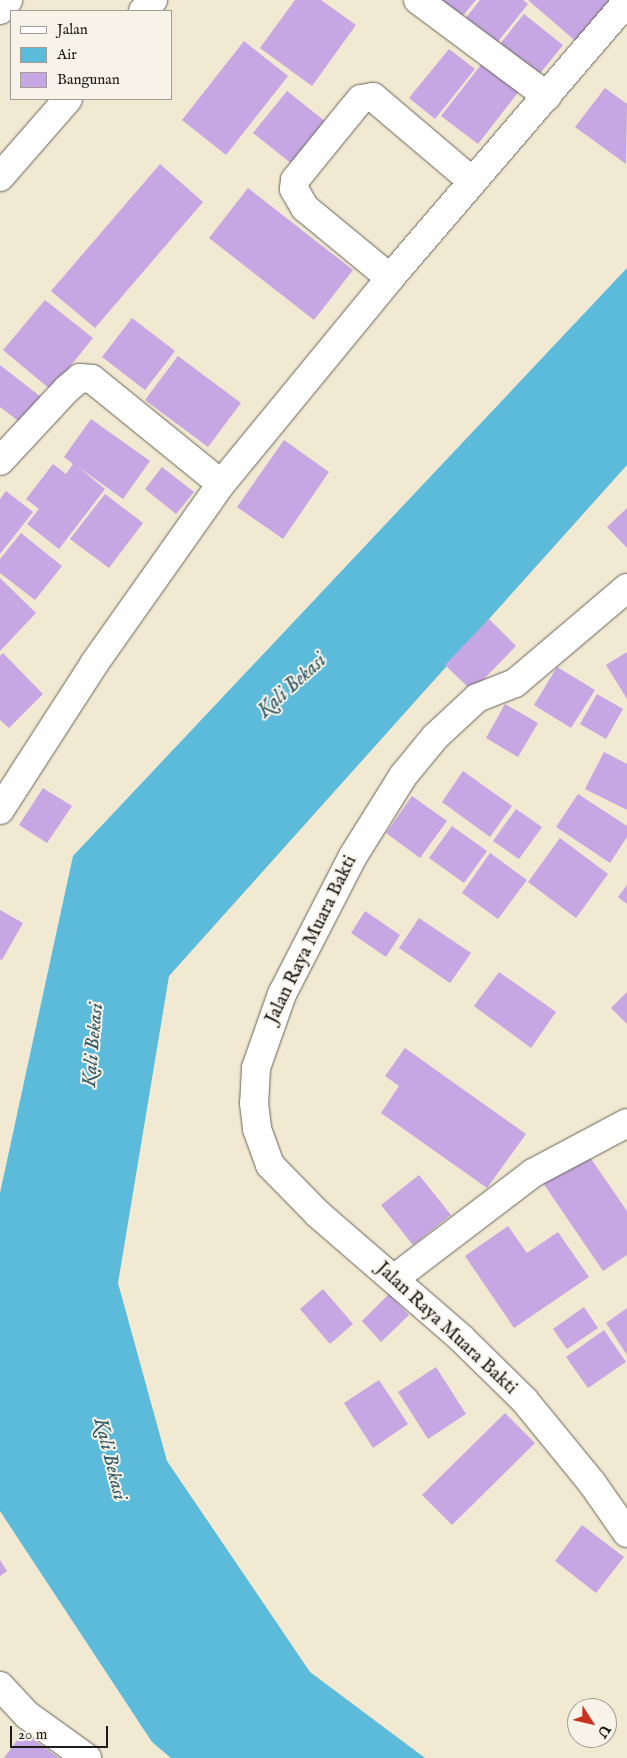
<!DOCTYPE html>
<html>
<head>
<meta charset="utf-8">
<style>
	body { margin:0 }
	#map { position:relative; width:627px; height:1758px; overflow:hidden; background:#f1e9d1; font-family:"IM FELL English",serif }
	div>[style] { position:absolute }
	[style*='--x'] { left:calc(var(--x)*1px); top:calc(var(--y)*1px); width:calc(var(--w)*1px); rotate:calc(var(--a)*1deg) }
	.water>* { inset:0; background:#5cbadb }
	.building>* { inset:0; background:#c6a7e3 }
	.roads { filter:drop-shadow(0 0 1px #67645b) drop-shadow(0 0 1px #67645b) }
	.minor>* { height:28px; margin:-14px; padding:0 14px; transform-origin:14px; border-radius:14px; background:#fff }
	.major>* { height:28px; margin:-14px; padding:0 14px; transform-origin:14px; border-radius:14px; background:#fff }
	span { translate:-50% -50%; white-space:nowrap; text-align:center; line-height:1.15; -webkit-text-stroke:4px #f7f3e8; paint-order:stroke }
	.street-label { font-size:19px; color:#1c1c1c }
	.water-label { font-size:20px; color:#365b68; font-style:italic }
	.legend { position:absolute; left:10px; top:10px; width:162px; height:90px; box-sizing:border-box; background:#f7f3e8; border:1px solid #9f9d96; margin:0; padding:6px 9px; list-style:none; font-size:15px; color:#1c1c1c }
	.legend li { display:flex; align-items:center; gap:10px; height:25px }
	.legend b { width:25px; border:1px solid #9f9d96 }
	.north { position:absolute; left:567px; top:1698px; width:50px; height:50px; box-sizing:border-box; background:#f7f3e8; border:1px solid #9f9d96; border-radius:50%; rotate:125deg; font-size:14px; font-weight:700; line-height:20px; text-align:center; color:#1c1c1c }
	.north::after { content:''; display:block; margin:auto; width:18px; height:22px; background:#c8321e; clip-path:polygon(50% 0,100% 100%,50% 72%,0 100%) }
	.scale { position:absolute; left:10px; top:1726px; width:98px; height:22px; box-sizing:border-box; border:2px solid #1c1c1c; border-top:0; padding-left:6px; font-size:15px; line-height:18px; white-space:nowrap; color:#1c1c1c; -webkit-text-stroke:4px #f7f3e8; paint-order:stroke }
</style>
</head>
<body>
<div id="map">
	<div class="water">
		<div style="clip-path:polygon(627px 268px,627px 465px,169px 976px,118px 1283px,167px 1461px,310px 1672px,425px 1758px,171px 1758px,152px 1742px,0 1511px,0 1193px,73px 856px)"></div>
	</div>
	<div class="building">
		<div style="clip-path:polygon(295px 0,321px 0,356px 25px,312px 86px,260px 48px)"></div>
		<div style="clip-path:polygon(441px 0,476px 0,461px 18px)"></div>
		<div style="clip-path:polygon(480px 0,523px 0,528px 4px,496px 44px,465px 19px)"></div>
		<div style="clip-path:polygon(528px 0,618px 0,580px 45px)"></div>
		<div style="clip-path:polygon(524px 14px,563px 45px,534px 81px,495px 50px)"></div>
		<div style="clip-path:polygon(244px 41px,288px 76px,226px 155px,182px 120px)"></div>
		<div style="clip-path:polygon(449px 49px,475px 69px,435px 119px,409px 98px)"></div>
		<div style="clip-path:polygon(484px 61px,520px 90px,478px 144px,441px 116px)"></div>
		<div style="clip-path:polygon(605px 88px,627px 104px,626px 164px,575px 127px)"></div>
		<div style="clip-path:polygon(287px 91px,326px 122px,292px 164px,253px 133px)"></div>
		<div style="clip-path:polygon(160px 164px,203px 202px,95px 328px,51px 291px)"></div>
		<div style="clip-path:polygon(248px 188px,353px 270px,314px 320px,209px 238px)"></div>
		<div style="clip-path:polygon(45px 300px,93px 338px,51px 390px,3px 350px)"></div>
		<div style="clip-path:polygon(132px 318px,175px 351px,145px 390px,102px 357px)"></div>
		<div style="clip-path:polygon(178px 356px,241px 403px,208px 447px,145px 400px)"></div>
		<div style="clip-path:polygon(0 365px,41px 397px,21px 423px,0 407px)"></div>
		<div style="clip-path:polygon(91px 419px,150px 461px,123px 499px,77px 466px,105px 489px,59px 549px,27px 524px,39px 509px,26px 499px,53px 464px,66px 474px,73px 464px,64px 457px)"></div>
		<div style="clip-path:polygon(284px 440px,329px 472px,283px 539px,237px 507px)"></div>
		<div style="clip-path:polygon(162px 467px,194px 492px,176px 514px,145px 489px)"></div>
		<div style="clip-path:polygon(6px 491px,33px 512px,0 554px,0 499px)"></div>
		<div style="clip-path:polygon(105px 494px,143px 523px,109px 568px,70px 539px)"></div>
		<div style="clip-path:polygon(627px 508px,627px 548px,607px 527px)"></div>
		<div style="clip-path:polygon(21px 533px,62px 566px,35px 600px,0 573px,0 559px)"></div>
		<div style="clip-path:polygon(0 578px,36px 613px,0 651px)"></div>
		<div style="clip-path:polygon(489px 619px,516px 646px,472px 691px,445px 665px)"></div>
		<div style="clip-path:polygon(627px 652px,627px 699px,606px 665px)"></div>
		<div style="clip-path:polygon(3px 653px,43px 694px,9px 728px,0 720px,0 656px)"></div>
		<div style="clip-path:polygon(557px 667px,595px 690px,571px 728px,534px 705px)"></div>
		<div style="clip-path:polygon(597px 694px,623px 709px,606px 739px,580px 724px)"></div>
		<div style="clip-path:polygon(505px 704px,538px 723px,518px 757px,486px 738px)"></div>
		<div style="clip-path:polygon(604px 752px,627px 764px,627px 810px,585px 789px)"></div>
		<div style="clip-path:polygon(463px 771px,512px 806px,490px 837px,442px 802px)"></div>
		<div style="clip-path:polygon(43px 788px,72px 806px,47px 843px,19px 825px)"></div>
		<div style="clip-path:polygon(578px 794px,627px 826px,627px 837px,610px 863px,556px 827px)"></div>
		<div style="clip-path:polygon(412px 796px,447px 821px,420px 858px,386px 833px)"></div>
		<div style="clip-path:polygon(516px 809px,542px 827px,519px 859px,493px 841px)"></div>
		<div style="clip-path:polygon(452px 826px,487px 851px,464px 883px,429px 858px)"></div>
		<div style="clip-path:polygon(560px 838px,608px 874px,576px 918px,528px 882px)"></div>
		<div style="clip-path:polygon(490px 853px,527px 880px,498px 919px,462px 893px)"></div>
		<div style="clip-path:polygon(627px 885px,627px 904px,618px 897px)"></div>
		<div style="clip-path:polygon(0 910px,23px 923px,2px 960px,0 959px)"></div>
		<div style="clip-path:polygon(365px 911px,400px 935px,386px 957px,351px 933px)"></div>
		<div style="clip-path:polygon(419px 918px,471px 953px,450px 983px,399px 948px)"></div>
		<div style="clip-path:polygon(499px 972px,556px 1012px,531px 1048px,474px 1006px)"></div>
		<div style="clip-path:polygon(627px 992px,627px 1024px,611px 1008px)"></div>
		<div style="clip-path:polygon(405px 1048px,526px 1134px,487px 1188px,381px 1113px,399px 1086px,385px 1076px)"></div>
		<div style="clip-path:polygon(585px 1150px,627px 1211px,627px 1255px,603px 1271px,541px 1180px)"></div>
		<div style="clip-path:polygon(419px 1175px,451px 1215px,413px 1245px,381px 1205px)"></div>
		<div style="clip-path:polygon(508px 1226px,527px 1253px,558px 1232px,589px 1277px,514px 1328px,465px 1256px)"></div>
		<div style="clip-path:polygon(323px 1289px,353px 1324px,330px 1344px,300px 1309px)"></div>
		<div style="clip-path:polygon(389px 1294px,409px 1315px,381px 1342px,362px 1321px)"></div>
		<div style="clip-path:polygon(584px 1307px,598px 1328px,567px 1349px,553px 1329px)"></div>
		<div style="clip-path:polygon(627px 1308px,627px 1355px,606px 1323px)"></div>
		<div style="clip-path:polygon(604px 1330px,626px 1362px,588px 1388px,566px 1357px)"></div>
		<div style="clip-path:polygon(436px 1367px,466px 1414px,428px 1439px,398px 1392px)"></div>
		<div style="clip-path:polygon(379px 1380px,408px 1424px,373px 1448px,344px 1403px)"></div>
		<div style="clip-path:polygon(505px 1413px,535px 1443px,452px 1525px,422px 1495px)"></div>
		<div style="clip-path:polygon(582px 1525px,624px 1557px,596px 1593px,555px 1561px)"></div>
		<div style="clip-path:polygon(0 1560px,7px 1571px,0 1576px)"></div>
		<div style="clip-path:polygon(23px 1732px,59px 1758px,4px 1758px)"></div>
	</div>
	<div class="roads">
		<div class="minor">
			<div style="--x:418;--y:0;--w:161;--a:36.7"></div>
			<div style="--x:0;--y:10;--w:13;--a:-51"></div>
			<div style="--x:143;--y:11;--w:15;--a:-48"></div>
			<div style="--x:0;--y:177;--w:103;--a:-48.9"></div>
			<div style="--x:390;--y:278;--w:110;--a:-140.5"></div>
			<div style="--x:305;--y:208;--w:22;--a:-120"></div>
			<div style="--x:294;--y:189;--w:9;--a:-84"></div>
			<div style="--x:295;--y:180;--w:87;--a:-51"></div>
			<div style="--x:350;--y:112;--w:17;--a:-50"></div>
			<div style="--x:361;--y:99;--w:12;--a:-9"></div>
			<div style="--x:373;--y:97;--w:130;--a:40.3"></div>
			<div style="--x:0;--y:461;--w:98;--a:-47.1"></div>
			<div style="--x:67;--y:389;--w:17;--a:-40"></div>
			<div style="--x:80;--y:378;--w:12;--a:5"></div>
			<div style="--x:92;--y:379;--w:166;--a:39.1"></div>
			<div style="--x:0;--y:810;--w:174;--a:-57.2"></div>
			<div style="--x:94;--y:664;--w:220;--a:-54.8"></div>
			<div style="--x:221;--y:484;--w:266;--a:-50.6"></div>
			<div style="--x:390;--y:278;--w:365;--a:-49.4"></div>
			<div style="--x:394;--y:1279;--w:175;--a:-37.3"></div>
			<div style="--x:533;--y:1173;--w:106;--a:-28"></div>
			<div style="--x:0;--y:1686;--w:40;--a:47"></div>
			<div style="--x:27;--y:1715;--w:74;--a:35.6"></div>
		</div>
		<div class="major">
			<div style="--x:627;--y:588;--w:147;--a:139.7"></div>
			<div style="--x:515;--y:683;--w:41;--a:158.5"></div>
			<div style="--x:477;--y:698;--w:57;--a:137.1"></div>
			<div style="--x:435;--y:737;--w:50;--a:129.4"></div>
			<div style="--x:403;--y:776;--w:94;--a:122"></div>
			<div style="--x:353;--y:856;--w:155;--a:117.2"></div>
			<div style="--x:282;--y:994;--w:78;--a:109.4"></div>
			<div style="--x:256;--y:1068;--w:35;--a:93"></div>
			<div style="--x:254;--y:1103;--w:26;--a:83"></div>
			<div style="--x:257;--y:1129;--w:38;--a:70"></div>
			<div style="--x:270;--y:1165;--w:69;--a:45.6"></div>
			<div style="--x:318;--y:1214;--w:189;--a:40.9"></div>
			<div style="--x:461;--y:1338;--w:90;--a:44.5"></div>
			<div style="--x:525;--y:1401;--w:106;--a:50.7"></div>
			<div style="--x:592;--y:1483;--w:61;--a:55"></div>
		</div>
	</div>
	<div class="street-label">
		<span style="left:312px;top:940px;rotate:-64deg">Jalan Raya Muara Bakti</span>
		<span style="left:446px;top:1329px;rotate:43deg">Jalan Raya Muara Bakti</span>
	</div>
	<div class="water-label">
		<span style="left:292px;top:686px;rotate:-42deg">Kali Bekasi</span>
		<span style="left:93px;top:1045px;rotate:-85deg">Kali Bekasi</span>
		<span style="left:110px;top:1459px;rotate:76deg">Kali Bekasi</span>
	</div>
	<ul class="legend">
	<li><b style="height:6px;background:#fff"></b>Jalan</li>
	<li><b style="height:14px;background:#5cbadb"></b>Air</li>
	<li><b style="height:14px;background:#c6a7e3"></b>Bangunan</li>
	</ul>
	<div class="north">U</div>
	<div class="scale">20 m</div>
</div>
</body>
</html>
